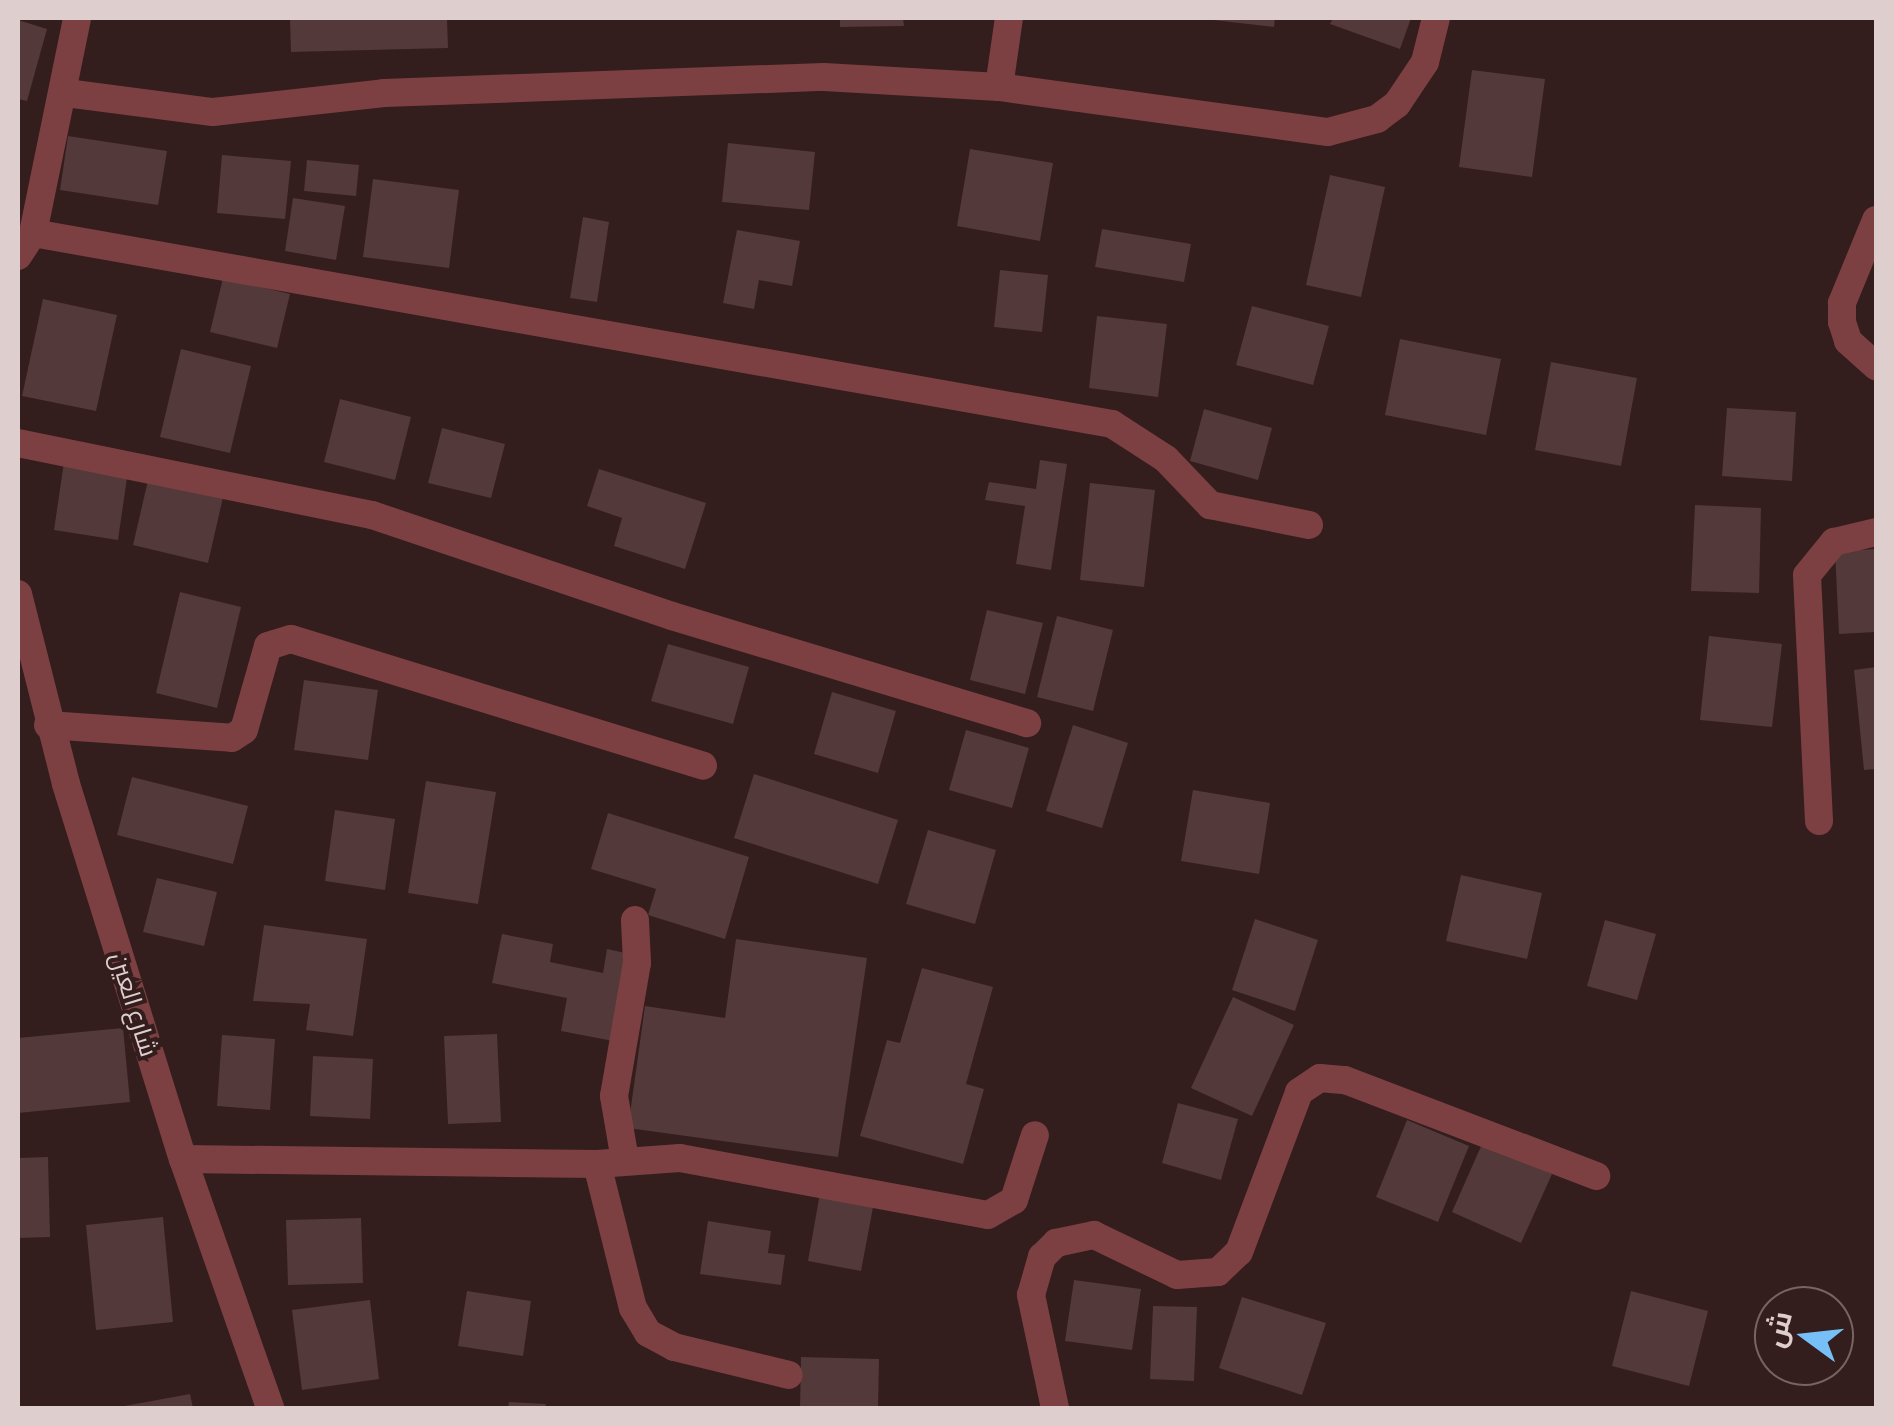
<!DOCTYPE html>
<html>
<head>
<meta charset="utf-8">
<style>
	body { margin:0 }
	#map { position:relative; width:1894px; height:1426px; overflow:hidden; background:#341d1d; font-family:Commissioner,Cairo,sans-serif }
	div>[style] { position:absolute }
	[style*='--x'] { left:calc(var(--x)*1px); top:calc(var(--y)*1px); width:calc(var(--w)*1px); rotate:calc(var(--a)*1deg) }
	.building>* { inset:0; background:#533939 }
	.minor>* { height:28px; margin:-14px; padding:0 14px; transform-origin:14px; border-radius:14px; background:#7d4042 }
	.tertiary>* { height:28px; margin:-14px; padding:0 14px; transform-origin:14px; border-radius:14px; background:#7d4042 }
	span { translate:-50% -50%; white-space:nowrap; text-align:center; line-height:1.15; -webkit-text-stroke:8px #341d1d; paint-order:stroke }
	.street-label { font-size:25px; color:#dfcece }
	.frame { position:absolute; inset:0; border:20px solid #dfcece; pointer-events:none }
	.north { position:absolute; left:1754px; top:1286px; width:100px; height:100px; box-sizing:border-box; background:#341d1d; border:2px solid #786464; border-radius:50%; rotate:285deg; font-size:28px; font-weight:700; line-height:40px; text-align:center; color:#dfcece }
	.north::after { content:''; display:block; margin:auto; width:35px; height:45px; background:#76c0f7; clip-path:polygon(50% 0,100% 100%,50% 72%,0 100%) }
</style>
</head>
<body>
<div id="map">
	<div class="building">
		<div style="clip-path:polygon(290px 18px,447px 18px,448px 48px,291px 52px)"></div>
		<div style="clip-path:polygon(840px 18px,903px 18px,904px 26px,840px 27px)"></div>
		<div style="clip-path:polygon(1196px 18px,1275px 18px,1274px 27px)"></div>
		<div style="clip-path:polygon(1333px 18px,1411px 18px,1400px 49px,1330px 24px)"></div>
		<div style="clip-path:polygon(18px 20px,47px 29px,27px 101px,18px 99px)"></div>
		<div style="clip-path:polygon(1472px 70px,1545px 79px,1532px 177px,1459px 167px)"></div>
		<div style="clip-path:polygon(68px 136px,167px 151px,158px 205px,60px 190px)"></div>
		<div style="clip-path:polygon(728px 143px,815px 152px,809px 210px,722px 202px)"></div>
		<div style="clip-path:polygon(970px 149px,1053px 163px,1040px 241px,957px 226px)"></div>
		<div style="clip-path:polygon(222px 155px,291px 161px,285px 219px,217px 213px)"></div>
		<div style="clip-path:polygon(307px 160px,359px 165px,356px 196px,304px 191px)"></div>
		<div style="clip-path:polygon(1330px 175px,1385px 187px,1361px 297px,1306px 285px)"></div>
		<div style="clip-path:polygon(373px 179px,459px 190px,449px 268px,363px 257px)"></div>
		<div style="clip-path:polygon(293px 198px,345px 206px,336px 260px,285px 251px)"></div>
		<div style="clip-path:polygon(583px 217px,609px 222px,597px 302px,570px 298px)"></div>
		<div style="clip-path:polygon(1102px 229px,1191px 244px,1184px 282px,1095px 267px)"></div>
		<div style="clip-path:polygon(737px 230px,800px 241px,792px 286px,759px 280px,754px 309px,723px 303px)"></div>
		<div style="clip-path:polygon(1000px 270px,1048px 275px,1042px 332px,994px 327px)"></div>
		<div style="clip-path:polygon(223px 278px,290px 294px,277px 348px,210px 332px)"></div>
		<div style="clip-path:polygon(43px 299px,117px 315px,96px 411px,22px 396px)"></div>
		<div style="clip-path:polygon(1252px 306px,1329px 326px,1313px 385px,1236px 365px)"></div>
		<div style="clip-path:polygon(1097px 316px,1167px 324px,1158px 397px,1089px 388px)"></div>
		<div style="clip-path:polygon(1400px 339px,1501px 359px,1486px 435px,1385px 415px)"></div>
		<div style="clip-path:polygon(181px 349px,251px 366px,230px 453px,160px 437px)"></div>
		<div style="clip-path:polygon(1551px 362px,1637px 378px,1621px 466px,1535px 450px)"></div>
		<div style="clip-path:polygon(340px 399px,411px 417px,395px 480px,324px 462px)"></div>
		<div style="clip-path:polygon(1727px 408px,1796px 412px,1792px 481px,1722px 476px)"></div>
		<div style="clip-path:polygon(1204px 409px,1272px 428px,1258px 480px,1190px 461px)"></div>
		<div style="clip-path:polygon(442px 428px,505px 444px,491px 498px,428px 483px)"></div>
		<div style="clip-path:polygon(1040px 460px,1067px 464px,1051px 570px,1016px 564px,1025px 506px,985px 500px,989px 482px,1036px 489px)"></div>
		<div style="clip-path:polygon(64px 462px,128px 471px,118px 540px,54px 530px)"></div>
		<div style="clip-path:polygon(599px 469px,706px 503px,685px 569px,614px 546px,622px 518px,587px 506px)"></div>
		<div style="clip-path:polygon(149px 476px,224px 493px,208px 563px,133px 545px)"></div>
		<div style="clip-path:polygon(1090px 483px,1155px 490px,1144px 587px,1080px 580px)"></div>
		<div style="clip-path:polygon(1695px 505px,1761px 508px,1759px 593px,1691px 591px)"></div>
		<div style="clip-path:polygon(1876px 549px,1876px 632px,1839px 634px,1835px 551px)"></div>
		<div style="clip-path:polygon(180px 592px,241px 607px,217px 708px,156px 693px)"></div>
		<div style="clip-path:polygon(987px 610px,1043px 623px,1025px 694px,970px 680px)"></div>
		<div style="clip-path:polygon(1057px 616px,1113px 630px,1093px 711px,1037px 697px)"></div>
		<div style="clip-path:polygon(1709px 636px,1782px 644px,1772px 727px,1700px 720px)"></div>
		<div style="clip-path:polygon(668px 644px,749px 667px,733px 724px,651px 701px)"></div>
		<div style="clip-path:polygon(1876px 667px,1876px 769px,1864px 770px,1854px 670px)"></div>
		<div style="clip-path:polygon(304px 680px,378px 690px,368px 760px,294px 750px)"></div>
		<div style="clip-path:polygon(832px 692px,896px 711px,878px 773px,814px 754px)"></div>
		<div style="clip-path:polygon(1073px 725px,1128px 743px,1102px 828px,1046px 811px)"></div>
		<div style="clip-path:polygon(966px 730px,1029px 748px,1012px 808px,949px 790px)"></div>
		<div style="clip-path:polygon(754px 774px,898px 820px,878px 884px,734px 838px)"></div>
		<div style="clip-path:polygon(132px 777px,248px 806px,233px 864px,117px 835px)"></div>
		<div style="clip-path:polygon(426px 781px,496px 792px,478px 904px,408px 893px)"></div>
		<div style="clip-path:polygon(1193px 790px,1270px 803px,1259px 874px,1181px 861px)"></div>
		<div style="clip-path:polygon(335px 810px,395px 819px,385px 890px,325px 881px)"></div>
		<div style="clip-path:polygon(608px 813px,749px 857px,725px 939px,648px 915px,656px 889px,591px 869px)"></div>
		<div style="clip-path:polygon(928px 830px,996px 850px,975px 924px,906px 904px)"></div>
		<div style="clip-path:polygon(1461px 875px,1542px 893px,1527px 959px,1446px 941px)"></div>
		<div style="clip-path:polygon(157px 878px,217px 892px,204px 946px,143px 932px)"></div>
		<div style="clip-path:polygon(1255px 919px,1318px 940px,1295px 1011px,1232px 990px)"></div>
		<div style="clip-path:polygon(1605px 920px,1656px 934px,1637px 1000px,1587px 986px)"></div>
		<div style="clip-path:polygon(264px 925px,367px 939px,353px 1036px,306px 1030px,310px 1004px,253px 1001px)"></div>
		<div style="clip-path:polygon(502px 934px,553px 944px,550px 962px,603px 973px,607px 949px,630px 954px,613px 1041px,561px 1031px,567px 998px,492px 983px)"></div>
		<div style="clip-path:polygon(736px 939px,867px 958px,838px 1157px,628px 1128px,645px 1006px,725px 1018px)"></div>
		<div style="clip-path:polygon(922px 968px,993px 987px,966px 1084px,984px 1089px,963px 1164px,860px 1136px,887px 1040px,900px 1043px)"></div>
		<div style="clip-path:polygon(1233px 997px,1294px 1025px,1252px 1116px,1191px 1088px)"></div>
		<div style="clip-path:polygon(123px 1028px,130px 1102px,18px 1113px,18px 1038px)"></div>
		<div style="clip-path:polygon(497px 1034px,501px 1122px,448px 1124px,444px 1036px)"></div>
		<div style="clip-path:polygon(222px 1035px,275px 1039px,270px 1110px,217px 1106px)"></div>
		<div style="clip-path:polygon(313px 1056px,373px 1059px,370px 1119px,310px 1116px)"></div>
		<div style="clip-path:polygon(1178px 1103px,1238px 1119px,1221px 1180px,1162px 1163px)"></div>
		<div style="clip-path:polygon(1407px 1120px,1469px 1146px,1438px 1222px,1376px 1197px)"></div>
		<div style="clip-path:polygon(1482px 1144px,1552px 1174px,1521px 1243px,1452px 1212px)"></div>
		<div style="clip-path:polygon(48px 1157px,50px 1237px,18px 1238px,18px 1158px)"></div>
		<div style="clip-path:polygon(820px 1193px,874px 1202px,861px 1271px,808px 1261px)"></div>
		<div style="clip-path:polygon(163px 1217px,173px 1322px,96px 1330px,86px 1225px)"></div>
		<div style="clip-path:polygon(361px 1218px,363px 1283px,288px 1285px,286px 1220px)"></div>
		<div style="clip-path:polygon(708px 1221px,771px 1231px,768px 1253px,785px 1255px,781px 1285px,700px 1274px)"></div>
		<div style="clip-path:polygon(1074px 1280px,1141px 1289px,1132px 1350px,1065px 1341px)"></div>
		<div style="clip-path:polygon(467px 1291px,531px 1301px,523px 1356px,458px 1346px)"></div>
		<div style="clip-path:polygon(1631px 1291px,1708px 1311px,1689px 1386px,1612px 1366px)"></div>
		<div style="clip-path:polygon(1242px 1297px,1326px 1323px,1302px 1395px,1219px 1368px)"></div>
		<div style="clip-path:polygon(370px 1300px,379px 1379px,302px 1390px,292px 1310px)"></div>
		<div style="clip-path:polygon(1153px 1306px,1197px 1307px,1194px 1381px,1150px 1379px)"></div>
		<div style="clip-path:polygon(801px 1357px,879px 1359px,878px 1408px,800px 1408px)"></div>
		<div style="clip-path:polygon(190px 1394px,193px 1408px,119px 1408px,119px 1407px)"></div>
		<div style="clip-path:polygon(509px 1402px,546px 1404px,545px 1408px,508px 1408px)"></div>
	</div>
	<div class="minor">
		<div style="--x:999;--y:87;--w:70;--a:-81.8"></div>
		<div style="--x:66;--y:93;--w:148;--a:7.4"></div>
		<div style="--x:213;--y:112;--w:172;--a:-6.3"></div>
		<div style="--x:384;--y:93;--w:440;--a:-2.1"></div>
		<div style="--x:824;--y:77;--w:175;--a:3.3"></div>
		<div style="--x:999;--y:87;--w:332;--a:7.8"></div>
		<div style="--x:1328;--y:132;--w:51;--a:-14.9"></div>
		<div style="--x:1377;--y:119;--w:25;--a:-37"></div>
		<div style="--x:1397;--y:104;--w:50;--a:-56.3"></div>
		<div style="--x:1425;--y:62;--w:45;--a:-76"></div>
		<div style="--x:1876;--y:220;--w:90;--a:112.3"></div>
		<div style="--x:1842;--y:303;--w:19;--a:90"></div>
		<div style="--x:1842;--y:322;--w:20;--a:72"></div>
		<div style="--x:1848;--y:341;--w:38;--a:42"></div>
		<div style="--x:33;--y:233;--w:1096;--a:10.04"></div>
		<div style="--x:1112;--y:424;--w:64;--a:32.9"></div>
		<div style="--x:1166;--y:459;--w:64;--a:46.3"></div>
		<div style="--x:1210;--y:505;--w:101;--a:11.4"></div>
		<div style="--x:18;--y:256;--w:27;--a:-57"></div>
		<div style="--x:33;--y:233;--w:219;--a:-78.4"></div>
		<div style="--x:18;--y:443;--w:361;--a:11.5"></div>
		<div style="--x:372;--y:515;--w:317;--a:18.6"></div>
		<div style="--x:672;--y:616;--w:371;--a:16.8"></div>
		<div style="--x:48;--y:725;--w:184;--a:4"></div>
		<div style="--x:232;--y:738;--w:14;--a:-34"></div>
		<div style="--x:244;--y:730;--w:87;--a:-74.1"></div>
		<div style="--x:268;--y:646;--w:24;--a:-17"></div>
		<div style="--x:291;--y:639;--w:431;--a:17.1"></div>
		<div style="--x:1819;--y:821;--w:246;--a:-92.8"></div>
		<div style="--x:1807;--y:575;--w:43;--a:-50.7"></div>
		<div style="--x:1834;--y:542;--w:43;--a:-13.4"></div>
		<div style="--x:183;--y:1159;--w:414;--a:0.7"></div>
		<div style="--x:597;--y:1164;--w:83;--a:-4.1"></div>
		<div style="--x:680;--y:1158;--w:313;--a:10.5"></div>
		<div style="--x:988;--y:1215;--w:30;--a:-30"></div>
		<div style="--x:1014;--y:1200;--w:68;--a:-72.1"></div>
		<div style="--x:625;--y:1160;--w:65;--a:-99.8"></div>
		<div style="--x:614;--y:1096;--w:135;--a:-80.2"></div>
		<div style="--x:637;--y:963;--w:43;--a:-92.7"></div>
		<div style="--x:597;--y:1164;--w:148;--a:76"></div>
		<div style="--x:633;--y:1308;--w:29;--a:59"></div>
		<div style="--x:648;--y:1333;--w:30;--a:28"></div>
		<div style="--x:674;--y:1347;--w:118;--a:13.7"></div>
		<div style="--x:1055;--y:1408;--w:116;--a:-102"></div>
		<div style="--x:1031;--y:1295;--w:40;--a:-74"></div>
		<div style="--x:1042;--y:1257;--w:20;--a:-45"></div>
		<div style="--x:1056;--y:1243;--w:39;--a:-12"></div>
		<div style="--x:1094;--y:1235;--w:92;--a:25.7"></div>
		<div style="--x:1177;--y:1275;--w:41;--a:-4.2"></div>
		<div style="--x:1218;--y:1272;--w:29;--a:-44"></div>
		<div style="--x:1239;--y:1252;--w:171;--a:-69.4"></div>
		<div style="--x:1299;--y:1092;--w:25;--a:-34"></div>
		<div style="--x:1320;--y:1078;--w:25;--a:5"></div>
		<div style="--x:1345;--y:1080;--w:269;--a:20.9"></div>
	</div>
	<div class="tertiary">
		<div style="--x:18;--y:594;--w:196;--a:75.8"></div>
		<div style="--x:66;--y:784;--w:393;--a:72.7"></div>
		<div style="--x:183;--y:1159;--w:264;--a:70.7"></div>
	</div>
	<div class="street-label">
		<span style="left:135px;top:1004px;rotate:73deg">شارع العين</span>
	</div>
	<div class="frame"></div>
	<div class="north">ش</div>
</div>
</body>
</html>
